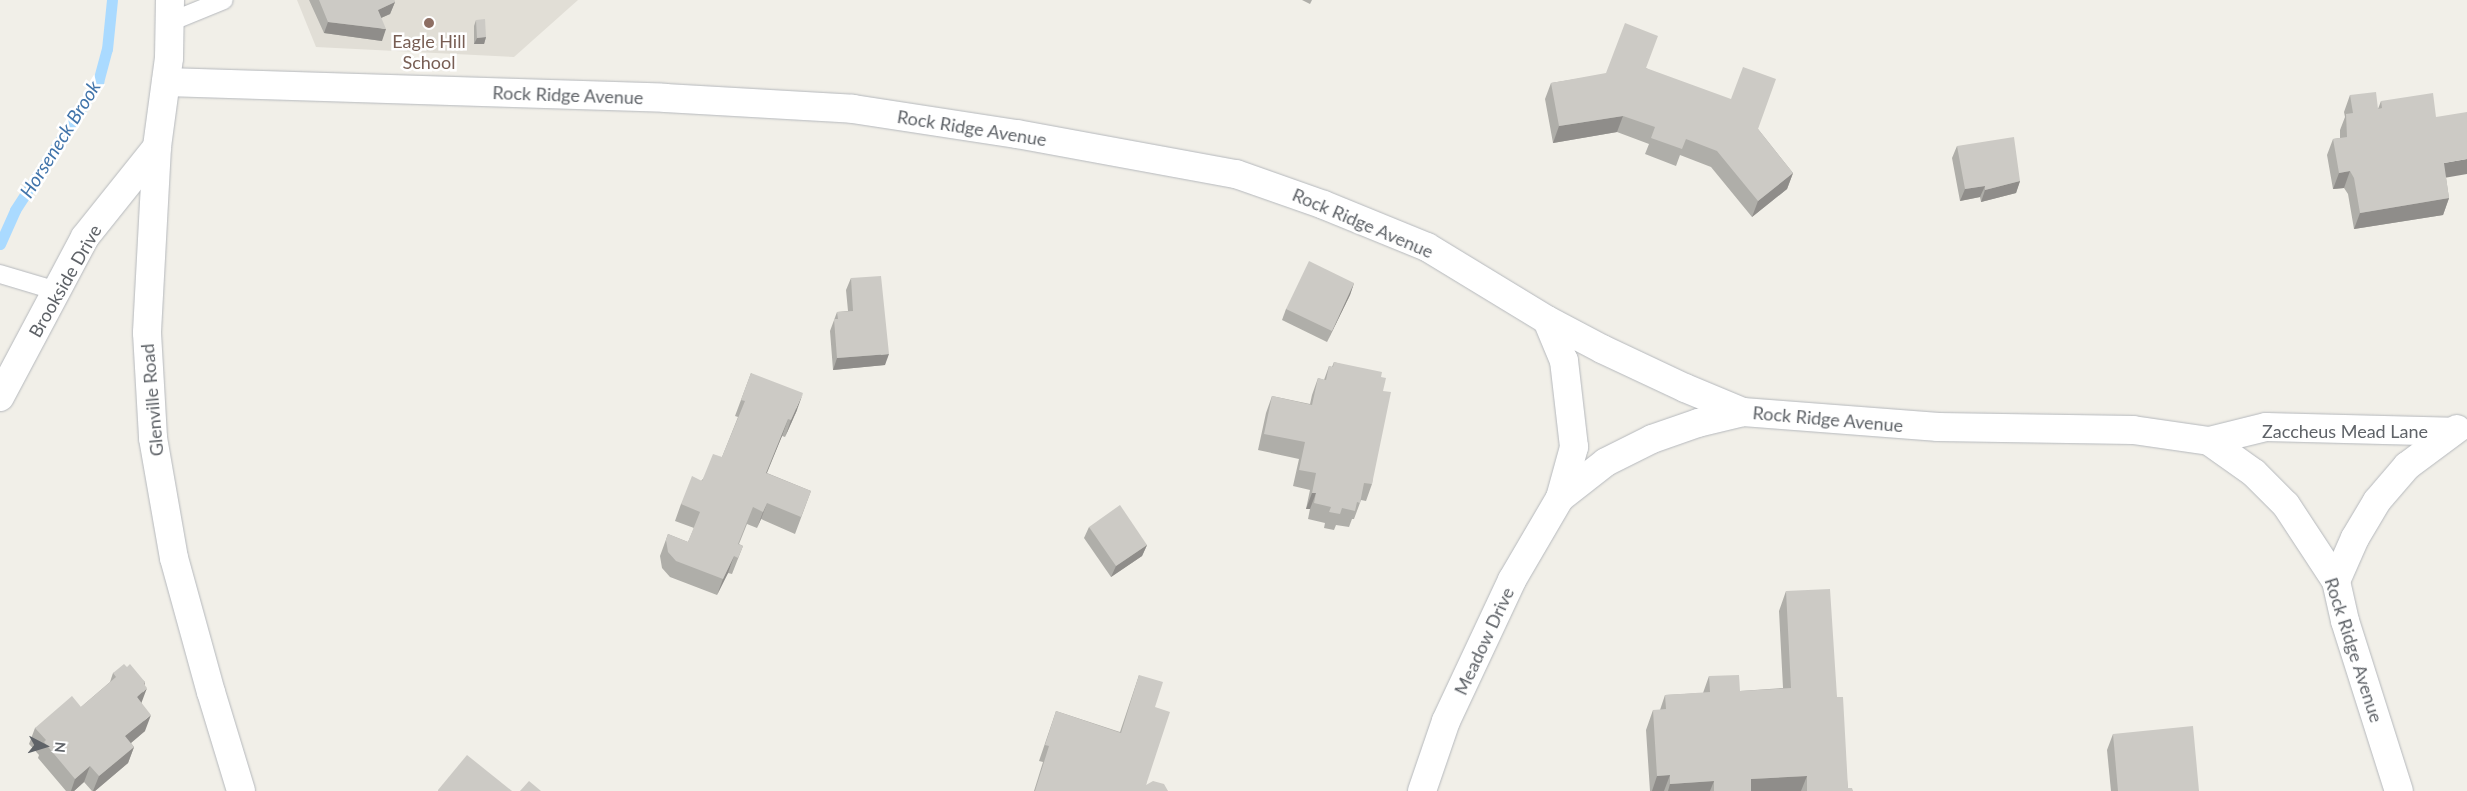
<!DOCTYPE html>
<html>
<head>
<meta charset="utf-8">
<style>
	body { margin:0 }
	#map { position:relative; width:2467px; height:791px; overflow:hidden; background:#f1efe8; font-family:Lato,sans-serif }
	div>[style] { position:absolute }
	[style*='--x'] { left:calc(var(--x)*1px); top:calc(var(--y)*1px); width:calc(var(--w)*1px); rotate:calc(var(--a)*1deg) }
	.education>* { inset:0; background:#e1ded6 }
	.stream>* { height:11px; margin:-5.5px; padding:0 5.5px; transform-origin:5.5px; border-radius:5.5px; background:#aadaff }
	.roads { filter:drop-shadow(0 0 1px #b5b8bc) drop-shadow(0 0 1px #b5b8bc) }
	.service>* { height:18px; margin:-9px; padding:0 9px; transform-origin:9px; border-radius:9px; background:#fff }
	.minor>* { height:28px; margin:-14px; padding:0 14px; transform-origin:14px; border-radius:14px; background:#fff }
	.tertiary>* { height:28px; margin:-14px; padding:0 14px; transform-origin:14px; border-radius:14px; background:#fff }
	.secondary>* { height:28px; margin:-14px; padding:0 14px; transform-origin:14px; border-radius:14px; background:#fff }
	.wall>* { inset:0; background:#afaea9 }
	.shaded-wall>* { inset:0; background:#8f8d8a }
	.building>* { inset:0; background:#cccac5 }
	.dots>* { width:14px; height:14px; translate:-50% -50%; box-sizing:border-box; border:2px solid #fff; border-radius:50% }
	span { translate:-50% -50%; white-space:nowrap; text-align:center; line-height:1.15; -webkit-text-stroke:5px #fff; paint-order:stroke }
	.education-label { font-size:18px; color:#785e54 }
	.street-label { font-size:18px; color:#5f6368 }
	.water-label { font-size:19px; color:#4174aa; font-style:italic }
	.north { position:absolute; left:20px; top:721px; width:50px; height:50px; -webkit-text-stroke:4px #fff; paint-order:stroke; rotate:95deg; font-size:14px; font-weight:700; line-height:20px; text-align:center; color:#5f6368 }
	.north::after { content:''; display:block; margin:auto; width:18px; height:22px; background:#5f6368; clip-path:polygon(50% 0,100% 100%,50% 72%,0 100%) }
</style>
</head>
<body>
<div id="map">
	<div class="education">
		<div style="clip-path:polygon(297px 0,578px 0,514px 57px,316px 47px)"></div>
	</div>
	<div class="stream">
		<div style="--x:0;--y:244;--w:37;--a:-66"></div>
		<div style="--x:15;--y:210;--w:153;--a:-57"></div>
		<div style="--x:98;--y:82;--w:34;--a:-75"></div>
		<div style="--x:107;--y:49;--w:49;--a:-84.2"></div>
	</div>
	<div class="roads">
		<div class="service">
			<div style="--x:170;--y:22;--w:58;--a:-22.2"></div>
			<div style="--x:0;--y:274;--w:59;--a:16.6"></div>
		</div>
		<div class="minor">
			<div style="--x:166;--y:82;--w:499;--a:1.8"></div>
			<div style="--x:665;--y:98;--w:188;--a:3.3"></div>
			<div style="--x:853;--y:109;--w:166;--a:8.7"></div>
			<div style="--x:1017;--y:134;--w:223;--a:10.4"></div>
			<div style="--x:1236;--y:174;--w:93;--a:19.4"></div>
			<div style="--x:1324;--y:205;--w:111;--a:22.2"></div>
			<div style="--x:1427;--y:247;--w:140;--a:31.3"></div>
			<div style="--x:1547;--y:320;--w:62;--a:27.8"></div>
			<div style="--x:1602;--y:349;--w:92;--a:25.2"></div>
			<div style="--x:1685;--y:388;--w:63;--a:22.5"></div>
			<div style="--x:1743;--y:412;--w:196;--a:4.4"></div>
			<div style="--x:1938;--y:427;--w:195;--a:0.9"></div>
			<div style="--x:2133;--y:430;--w:77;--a:8.2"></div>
			<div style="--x:2209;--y:441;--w:55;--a:35.4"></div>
			<div style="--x:2254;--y:473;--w:45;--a:45"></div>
			<div style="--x:2286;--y:505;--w:91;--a:56.7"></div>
			<div style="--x:2336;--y:581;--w:41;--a:77.3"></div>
			<div style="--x:2345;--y:621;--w:178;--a:72.4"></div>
			<div style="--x:2209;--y:441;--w:59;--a:-13.8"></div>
			<div style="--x:2266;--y:427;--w:186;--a:1.5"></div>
			<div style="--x:1560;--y:498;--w:58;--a:-38"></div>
			<div style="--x:1606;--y:462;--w:51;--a:-26.6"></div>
			<div style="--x:1652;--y:439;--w:49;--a:-19.2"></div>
			<div style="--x:1698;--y:423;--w:46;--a:-13.7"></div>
			<div style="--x:2336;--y:581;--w:47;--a:-66.2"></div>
			<div style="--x:2355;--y:538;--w:43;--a:-59.3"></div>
			<div style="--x:2377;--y:501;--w:46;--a:-49.4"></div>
			<div style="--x:2407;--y:466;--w:62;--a:-36.5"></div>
			<div style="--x:1422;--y:791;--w:74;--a:-71.1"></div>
			<div style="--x:1446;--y:721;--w:156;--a:-64.9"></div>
			<div style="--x:1512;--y:580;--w:95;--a:-59.7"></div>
			<div style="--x:1560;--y:498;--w:53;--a:-74.6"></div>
			<div style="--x:1574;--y:447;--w:87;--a:-96.6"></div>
			<div style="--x:1564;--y:361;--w:44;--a:-112.5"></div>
		</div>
		<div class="tertiary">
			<div style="--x:0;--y:397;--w:181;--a:-62"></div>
			<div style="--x:85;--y:237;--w:115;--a:-51.3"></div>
		</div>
		<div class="secondary">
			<div style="--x:170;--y:0;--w:58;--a:91"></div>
			<div style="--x:169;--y:58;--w:90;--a:97.7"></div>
			<div style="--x:157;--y:147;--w:186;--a:93.1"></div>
			<div style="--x:147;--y:333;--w:105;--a:86.7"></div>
			<div style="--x:153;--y:438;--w:122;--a:80.1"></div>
			<div style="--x:174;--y:558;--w:139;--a:74.6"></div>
			<div style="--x:211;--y:692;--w:103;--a:73.1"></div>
		</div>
	</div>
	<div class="wall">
		<div style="clip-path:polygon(309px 0,394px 0,395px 2px,390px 14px,381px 18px,382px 41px,324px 33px)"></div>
		<div style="clip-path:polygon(1302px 0,1312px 0,1310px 4px)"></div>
		<div style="clip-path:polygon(476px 20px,486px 37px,484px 44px,474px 44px,474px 26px)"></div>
		<div style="clip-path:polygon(1646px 68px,1758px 129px,1793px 173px,1787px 189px,1752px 217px,1711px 167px,1680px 155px,1676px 166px,1645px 154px,1649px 144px,1617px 132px,1553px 143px,1545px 99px,1551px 83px)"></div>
		<div style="clip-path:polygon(2350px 95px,2378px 109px,2381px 101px,2446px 178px,2449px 198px,2443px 215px,2354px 229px,2348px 194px,2344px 188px,2333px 189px,2327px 155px,2333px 139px,2340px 138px,2340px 130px,2345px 117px,2344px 112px)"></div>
		<div style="clip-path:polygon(1957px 146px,2020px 181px,2016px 193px,1981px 202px,1980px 197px,1960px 201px,1952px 158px)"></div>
		<div style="clip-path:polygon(851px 278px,885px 365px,833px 370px,830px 331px,837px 312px,848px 311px,846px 290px)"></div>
		<div style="clip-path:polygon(1354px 283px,1350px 295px,1327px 342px,1282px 320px,1286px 309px)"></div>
		<div style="clip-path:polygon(1334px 362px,1381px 377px,1383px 391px,1372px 484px,1366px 501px,1361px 500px,1354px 519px,1352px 519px,1349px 527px,1336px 525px,1334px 530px,1324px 528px,1325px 523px,1308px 519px,1310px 509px,1306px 509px,1310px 490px,1293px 486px,1299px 459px,1258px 450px,1266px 413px,1272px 396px,1310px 404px,1312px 395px,1318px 378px,1324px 380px,1329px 366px,1332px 367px)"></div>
		<div style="clip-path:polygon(751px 373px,797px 410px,785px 437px,782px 436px,767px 473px,811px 491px,795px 534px,761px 519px,757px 528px,747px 524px,739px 544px,743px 546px,732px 574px,728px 573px,717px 595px,670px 577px,662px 568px,660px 556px,668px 534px,688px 542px,694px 528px,675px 521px,681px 504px,722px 457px,738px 417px,735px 416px)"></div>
		<div style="clip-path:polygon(1089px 527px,1147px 545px,1142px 556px,1111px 577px,1084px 538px)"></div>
		<div style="clip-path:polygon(1786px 591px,1837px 697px,1848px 788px,1853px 791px,1650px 791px,1646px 730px,1653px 710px,1660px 710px,1665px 695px,1703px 693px,1709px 676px,1740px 691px,1783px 688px,1779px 611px)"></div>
		<div style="clip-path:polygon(127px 667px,145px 682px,141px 702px,145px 731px,131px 743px,134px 747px,128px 763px,95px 791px,92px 791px,84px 782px,74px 791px,66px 791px,38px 758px,39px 755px,29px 744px,35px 728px,81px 707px,110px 682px,113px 673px)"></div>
		<div style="clip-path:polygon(1139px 675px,1155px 707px,1146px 785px,1168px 791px,1034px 791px,1043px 762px,1039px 761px,1056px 711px,1120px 732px)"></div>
		<div style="clip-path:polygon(2113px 734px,2199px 791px,2111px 791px,2107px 750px)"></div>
	</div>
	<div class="shaded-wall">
		<div style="clip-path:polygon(395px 2px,390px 14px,374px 21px,378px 10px)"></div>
		<div style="clip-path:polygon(328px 22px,386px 29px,382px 41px,324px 33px)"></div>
		<div style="clip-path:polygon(486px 37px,484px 44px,474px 44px,477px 38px)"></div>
		<div style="clip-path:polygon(1623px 116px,1617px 132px,1553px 143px,1559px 126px)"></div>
		<div style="clip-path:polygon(2467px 159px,2467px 174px,2438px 179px,2444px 163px)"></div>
		<div style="clip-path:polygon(2350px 171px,2344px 188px,2333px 189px,2339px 173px)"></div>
		<div style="clip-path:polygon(1793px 173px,1787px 189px,1752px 217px,1758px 201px)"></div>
		<div style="clip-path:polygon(2020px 181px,2016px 193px,1981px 202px,1985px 190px)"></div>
		<div style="clip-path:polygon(1985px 186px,1980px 197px,1960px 201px,1965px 189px)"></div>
		<div style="clip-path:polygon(2449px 198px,2443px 215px,2354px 229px,2360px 213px)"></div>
		<div style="clip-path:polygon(1354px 283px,1350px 295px,1327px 342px,1332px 331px)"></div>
		<div style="clip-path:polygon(889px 354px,885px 365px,833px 370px,837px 358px)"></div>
		<div style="clip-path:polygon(803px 393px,797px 410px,785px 437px,791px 420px)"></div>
		<div style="clip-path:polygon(788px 419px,782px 436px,760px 489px,766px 473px)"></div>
		<div style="clip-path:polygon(1312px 493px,1316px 493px,1310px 509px,1306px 509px)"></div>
		<div style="clip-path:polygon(767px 503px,761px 519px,757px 528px,763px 512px)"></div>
		<div style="clip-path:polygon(1147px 545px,1142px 556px,1111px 577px,1116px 566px)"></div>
		<div style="clip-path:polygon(734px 556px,728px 573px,717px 595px,723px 579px)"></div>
		<div style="clip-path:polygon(145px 682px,142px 693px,147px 688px,141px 704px,137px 697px)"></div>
		<div style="clip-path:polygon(151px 715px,145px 731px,119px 753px,125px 736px)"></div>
		<div style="clip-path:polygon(134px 747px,128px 763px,95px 791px,93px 791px,99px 776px)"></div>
		<div style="clip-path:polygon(90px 766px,84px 782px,74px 791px,71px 791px,75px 779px)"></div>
		<div style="clip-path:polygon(1670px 775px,1664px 791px,1652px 791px,1657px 776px)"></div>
		<div style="clip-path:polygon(1807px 776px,1801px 791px,1746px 791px,1751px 779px)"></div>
		<div style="clip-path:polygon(1714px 781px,1710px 791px,1668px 791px,1670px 784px)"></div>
	</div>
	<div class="building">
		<div style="clip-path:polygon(319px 0,394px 0,395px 2px,378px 10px,386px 29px,328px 22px)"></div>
		<div style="clip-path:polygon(485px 19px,486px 37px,477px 38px,476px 20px)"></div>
		<div style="clip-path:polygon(1625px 23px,1658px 36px,1646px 68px,1731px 99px,1743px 67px,1776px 79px,1758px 129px,1793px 173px,1758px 201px,1717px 151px,1686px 139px,1682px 149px,1651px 138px,1655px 127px,1623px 116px,1559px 126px,1551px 83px,1606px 73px)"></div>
		<div style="clip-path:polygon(2376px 92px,2378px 109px,2382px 108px,2381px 101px,2433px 93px,2436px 117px,2467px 112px,2467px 159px,2444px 163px,2449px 198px,2360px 213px,2354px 178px,2350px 171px,2339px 173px,2333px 139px,2347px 137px,2346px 114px,2353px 113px,2350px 95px)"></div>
		<div style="clip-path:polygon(2014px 137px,2020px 181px,1985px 190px,1985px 186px,1965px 189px,1957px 146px)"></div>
		<div style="clip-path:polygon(1309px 261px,1354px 283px,1332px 331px,1286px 309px)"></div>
		<div style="clip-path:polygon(881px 276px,889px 354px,837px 358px,834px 319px,838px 319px,837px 312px,853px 311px,851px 278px)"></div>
		<div style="clip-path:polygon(1334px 362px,1382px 372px,1381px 377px,1386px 378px,1383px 391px,1391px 392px,1372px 484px,1364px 483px,1360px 503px,1357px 502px,1355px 511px,1342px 508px,1340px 514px,1329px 512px,1331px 507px,1314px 503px,1316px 493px,1312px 493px,1316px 473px,1299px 470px,1305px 442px,1264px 434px,1272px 396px,1312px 405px,1318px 378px,1326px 380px,1329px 366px,1333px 367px)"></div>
		<div style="clip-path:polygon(751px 373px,803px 393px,791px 420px,788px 419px,766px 473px,811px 491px,801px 517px,767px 503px,763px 512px,753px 507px,738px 544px,743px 546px,738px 558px,734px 556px,723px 579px,676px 561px,668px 552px,666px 540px,668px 534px,688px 542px,700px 512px,681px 504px,692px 476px,702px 481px,713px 454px,722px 457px,745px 401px,741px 400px)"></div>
		<div style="clip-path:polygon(1120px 505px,1147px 545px,1116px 566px,1089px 527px)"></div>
		<div style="clip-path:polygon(1830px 589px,1837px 697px,1843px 697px,1848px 788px,1852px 788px,1853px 791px,1807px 791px,1807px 776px,1751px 779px,1751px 791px,1714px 791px,1714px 781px,1670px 784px,1670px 775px,1657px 776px,1653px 710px,1666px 709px,1665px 695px,1710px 692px,1709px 676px,1739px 675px,1740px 691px,1791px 688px,1786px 591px)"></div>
		<div style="clip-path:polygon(124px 664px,127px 667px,130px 664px,145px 682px,144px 684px,147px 688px,137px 697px,151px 715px,125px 736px,134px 747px,99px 776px,90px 766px,75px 779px,44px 742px,46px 740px,35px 728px,72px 696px,81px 707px,116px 677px,113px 673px)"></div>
		<div style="clip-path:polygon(1139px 675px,1163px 682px,1155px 707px,1170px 712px,1146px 785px,1153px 781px,1164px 784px,1168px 791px,1035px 791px,1049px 746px,1045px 745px,1056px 711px,1121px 733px)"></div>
		<div style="clip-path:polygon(2193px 726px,2199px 791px,2118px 791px,2113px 734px)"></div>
		<div style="clip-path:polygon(467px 755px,512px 791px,438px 791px,438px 790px)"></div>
		<div style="clip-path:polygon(529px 781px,541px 791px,520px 791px)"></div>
	</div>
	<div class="dots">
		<div style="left:429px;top:23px;background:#8d6e63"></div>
	</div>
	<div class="education-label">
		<span style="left:429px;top:52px">Eagle Hill<br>School</span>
	</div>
	<div class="street-label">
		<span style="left:568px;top:95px;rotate:2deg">Rock Ridge Avenue</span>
		<span style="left:972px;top:128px;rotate:9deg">Rock Ridge Avenue</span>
		<span style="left:1363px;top:223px;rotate:23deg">Rock Ridge Avenue</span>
		<span style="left:65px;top:281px;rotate:-60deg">Brookside Drive</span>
		<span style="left:152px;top:400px;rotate:-95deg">Glenville Road</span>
		<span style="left:1828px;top:419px;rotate:5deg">Rock Ridge Avenue</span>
		<span style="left:2345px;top:431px">Zaccheus Mead Lane</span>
		<span style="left:1484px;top:641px;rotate:-65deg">Meadow Drive</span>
		<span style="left:2354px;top:650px;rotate:72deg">Rock Ridge Avenue</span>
	</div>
	<div class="water-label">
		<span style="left:60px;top:139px;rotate:-58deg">Horseneck Brook</span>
	</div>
	<div class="north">N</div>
</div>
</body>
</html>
